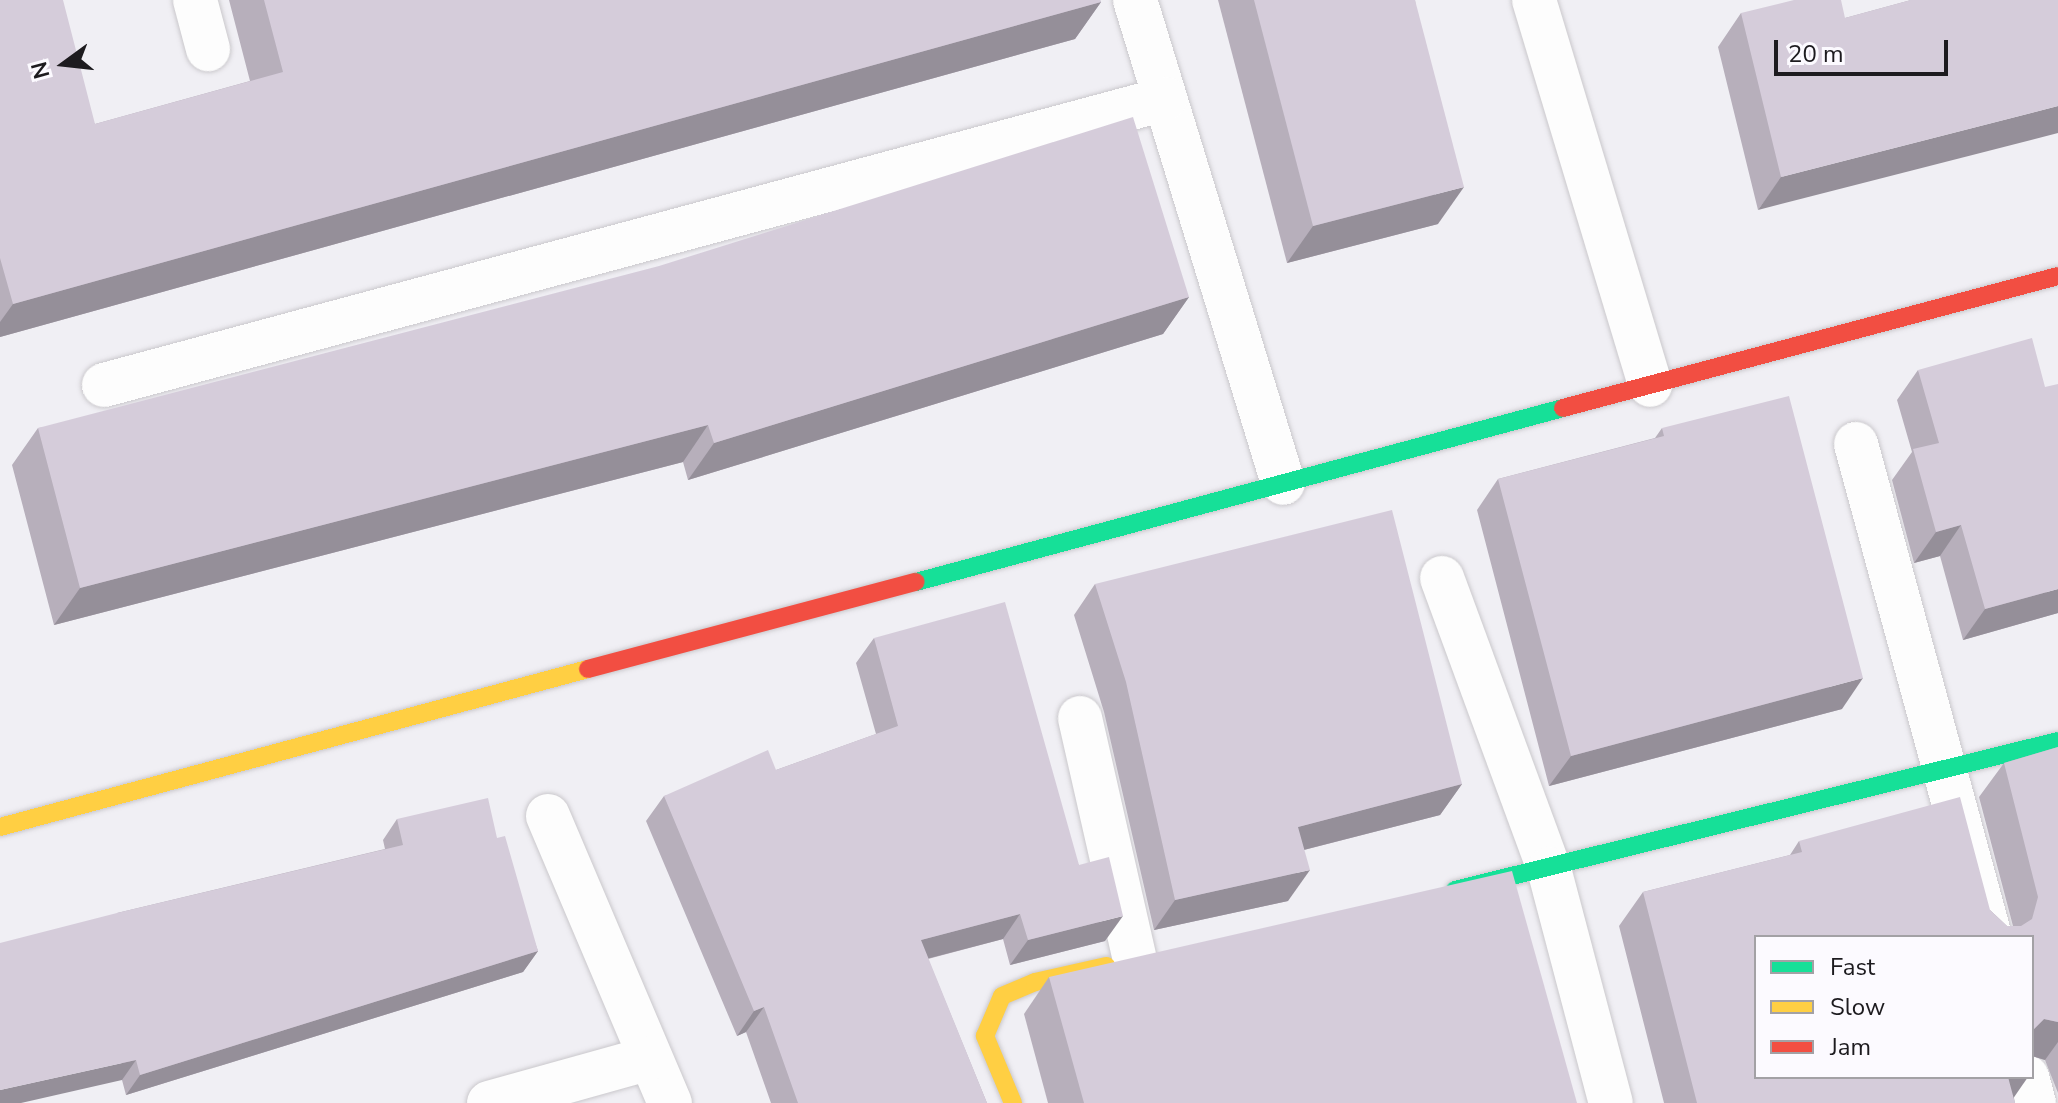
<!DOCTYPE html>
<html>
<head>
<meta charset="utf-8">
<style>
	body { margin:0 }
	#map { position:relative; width:2058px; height:1103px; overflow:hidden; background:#f0eff4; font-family:"Nunito Sans",sans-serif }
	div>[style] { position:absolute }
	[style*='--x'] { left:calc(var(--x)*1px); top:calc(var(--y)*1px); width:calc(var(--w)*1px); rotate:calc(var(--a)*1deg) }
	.roads { filter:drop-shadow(0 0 2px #cac8cc) drop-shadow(0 0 2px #cac8cc) }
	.street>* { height:44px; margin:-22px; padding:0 22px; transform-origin:22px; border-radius:22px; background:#fdfdfd }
	.fast>* { height:18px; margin:-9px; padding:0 9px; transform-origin:9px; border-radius:9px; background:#16e098 }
	.slow>* { height:18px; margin:-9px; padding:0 9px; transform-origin:9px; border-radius:9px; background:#ffcf43 }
	.jam>* { height:18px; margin:-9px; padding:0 9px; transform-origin:9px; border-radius:9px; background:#f24e42 }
	.wall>* { inset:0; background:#b7afbb }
	.shaded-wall>* { inset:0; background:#958f99 }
	.building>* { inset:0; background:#d5ccda }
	span { translate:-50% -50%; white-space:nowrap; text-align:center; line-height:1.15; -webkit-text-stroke:6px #fcfaff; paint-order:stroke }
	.legend { position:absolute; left:1754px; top:935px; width:280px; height:144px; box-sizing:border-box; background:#fcfaff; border:2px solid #a3a1a5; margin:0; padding:10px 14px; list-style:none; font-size:24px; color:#1d1b1f }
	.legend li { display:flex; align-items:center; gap:16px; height:40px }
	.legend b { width:40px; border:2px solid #a3a1a5 }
	.north { position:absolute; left:24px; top:24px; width:80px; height:80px; -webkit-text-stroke:6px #fcfaff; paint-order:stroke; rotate:255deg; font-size:22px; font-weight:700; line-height:32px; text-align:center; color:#1d1b1f }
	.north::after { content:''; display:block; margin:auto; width:28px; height:36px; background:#1d1b1f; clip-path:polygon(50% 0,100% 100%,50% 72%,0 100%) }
	.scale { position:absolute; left:1774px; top:40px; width:174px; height:36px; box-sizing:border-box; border:4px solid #1d1b1f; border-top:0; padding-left:10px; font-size:24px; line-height:28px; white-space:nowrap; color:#1d1b1f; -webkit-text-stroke:6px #fcfaff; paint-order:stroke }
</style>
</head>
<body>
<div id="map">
	<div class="roads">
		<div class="street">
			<div style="--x:195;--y:0;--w:51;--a:75.1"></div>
			<div style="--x:1135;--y:0;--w:505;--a:72.96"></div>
			<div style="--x:1534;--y:0;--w:402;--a:73.2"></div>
			<div style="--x:104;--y:385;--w:1099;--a:-15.09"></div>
			<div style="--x:1856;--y:444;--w:511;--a:74.79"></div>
			<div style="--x:1442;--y:578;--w:310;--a:69.8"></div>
			<div style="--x:1549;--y:869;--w:242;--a:75.2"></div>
			<div style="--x:1080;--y:718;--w:248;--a:77.2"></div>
			<div style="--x:548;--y:816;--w:312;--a:67"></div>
			<div style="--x:2027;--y:1077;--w:27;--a:75"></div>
			<div style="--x:489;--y:1103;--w:167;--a:-15.6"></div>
		</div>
		<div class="fast">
			<div style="--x:916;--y:582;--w:670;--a:-15.05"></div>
			<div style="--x:1455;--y:890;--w:621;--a:-13.88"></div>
		</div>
		<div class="slow">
			<div style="--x:0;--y:827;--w:609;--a:-15.04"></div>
			<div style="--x:1013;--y:1103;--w:73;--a:-112.7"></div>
			<div style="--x:985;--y:1036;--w:43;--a:-67"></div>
			<div style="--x:1002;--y:996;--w:36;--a:-23"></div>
			<div style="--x:1035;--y:982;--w:73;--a:-12.7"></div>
		</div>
		<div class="jam">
			<div style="--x:1563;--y:408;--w:512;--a:-14.93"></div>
			<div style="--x:588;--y:669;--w:339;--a:-14.9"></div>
		</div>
	</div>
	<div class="wall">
		<div style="clip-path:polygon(0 0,95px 124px,250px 81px,229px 0,1100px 0,1101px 2px,1075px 39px,0 337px)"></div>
		<div style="clip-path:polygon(1218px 0,1415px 0,1438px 224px,1287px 263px)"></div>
		<div style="clip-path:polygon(1911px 0,1758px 210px,1718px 47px,1741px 13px,1845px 18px)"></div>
		<div style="clip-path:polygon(1189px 297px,1163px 334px,688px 480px,683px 462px,54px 625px,12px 465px,38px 428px)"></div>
		<div style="clip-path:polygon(1918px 370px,2058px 613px,1963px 640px,1940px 556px,1914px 563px,1892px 480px,1912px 452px,1897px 400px)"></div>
		<div style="clip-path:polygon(1662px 428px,1842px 709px,1549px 786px,1477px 510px,1498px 479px,1655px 438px)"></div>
		<div style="clip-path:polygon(1095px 584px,1462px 784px,1440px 815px,1304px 850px,1288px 901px,1154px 930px,1104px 712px,1074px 615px)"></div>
		<div style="clip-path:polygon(874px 638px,1079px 865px,1105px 941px,1010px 965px,1003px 939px,928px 959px,987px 1103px,771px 1103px,746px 1032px,737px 1036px,646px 821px,664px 796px,776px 770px,876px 734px,856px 663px)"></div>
		<div style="clip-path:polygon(2058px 747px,2058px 1093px,2045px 1060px,2032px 1056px,2032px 937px,2014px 1098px,2015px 1103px,1664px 1103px,1619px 926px,1643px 892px,1790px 855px,1799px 841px,1990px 910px,2007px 926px,2013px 926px,1979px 797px,2004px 763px)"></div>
		<div style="clip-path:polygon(397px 819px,497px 838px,538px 951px,523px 972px,126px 1095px,122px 1080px,117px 913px,385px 849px,383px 840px)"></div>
		<div style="clip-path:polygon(1049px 977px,1577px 1103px,1048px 1103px,1024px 1014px)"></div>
	</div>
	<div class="shaded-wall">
		<div style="clip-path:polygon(1101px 2px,1075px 39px,0 337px,0 322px,13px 304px)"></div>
		<div style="clip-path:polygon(2058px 106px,2058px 133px,1758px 210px,1781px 177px)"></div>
		<div style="clip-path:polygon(1464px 187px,1438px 224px,1287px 263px,1313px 226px)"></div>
		<div style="clip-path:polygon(1189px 297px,1163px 334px,688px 480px,714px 443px)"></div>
		<div style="clip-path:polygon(708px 425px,683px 462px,54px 625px,80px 588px)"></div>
		<div style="clip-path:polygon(1961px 525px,1940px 556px,1914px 563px,1936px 532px)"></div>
		<div style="clip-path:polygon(2058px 589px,2058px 613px,1963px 640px,1985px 609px)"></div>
		<div style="clip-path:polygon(1863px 678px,1842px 709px,1549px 786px,1571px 756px)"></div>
		<div style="clip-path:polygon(1462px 784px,1440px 815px,1276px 857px,1298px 827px)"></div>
		<div style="clip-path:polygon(1310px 870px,1288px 901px,1154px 930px,1175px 900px)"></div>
		<div style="clip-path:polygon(1020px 914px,1003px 939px,903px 965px,921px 940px)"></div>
		<div style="clip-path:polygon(1123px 916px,1105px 941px,1010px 965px,1028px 940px)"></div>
		<div style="clip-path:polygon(538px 951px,523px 972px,126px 1095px,140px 1075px)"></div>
		<div style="clip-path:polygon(764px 1007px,746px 1032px,737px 1036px,754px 1011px)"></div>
		<div style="clip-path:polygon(2044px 1019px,2058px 1022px,2058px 1042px,2045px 1060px,2032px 1056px,2032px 1031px)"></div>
		<div style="clip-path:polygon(136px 1060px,122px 1080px,21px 1103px,0 1103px,0 1090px)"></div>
		<div style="clip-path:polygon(2008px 1077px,2028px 1077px,2010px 1103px)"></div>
	</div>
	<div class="building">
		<div style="clip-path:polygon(0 0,63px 0,95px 124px,283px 72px,264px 0,1100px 0,1101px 2px,13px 304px,0 258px)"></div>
		<div style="clip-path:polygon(1254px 0,1415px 0,1464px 187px,1313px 226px)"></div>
		<div style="clip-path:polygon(1794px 0,1841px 0,1845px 18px,1911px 0,2058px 0,2058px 106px,1781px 177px,1741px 13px)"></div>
		<div style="clip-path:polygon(1133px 117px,1189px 297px,714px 443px,708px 425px,80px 588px,38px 428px,659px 266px)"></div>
		<div style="clip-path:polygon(2032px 338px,2045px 387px,2058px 384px,2058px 589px,1985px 609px,1961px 525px,1936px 532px,1913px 449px,1939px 443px,1918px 370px)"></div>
		<div style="clip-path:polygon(1789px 396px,1863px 678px,1571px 756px,1498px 479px,1664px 436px,1662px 428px)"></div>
		<div style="clip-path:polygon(1392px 510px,1462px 784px,1298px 827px,1310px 870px,1175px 900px,1126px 682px,1095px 584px)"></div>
		<div style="clip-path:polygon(1005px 602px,1079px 865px,1109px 857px,1123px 916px,1028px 940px,1020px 914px,921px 940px,987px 1103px,798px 1103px,764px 1007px,754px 1011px,664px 796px,768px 750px,776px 770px,898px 726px,874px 638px)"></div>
		<div style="clip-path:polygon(2058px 747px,2058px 1022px,2044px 1019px,2032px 1031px,2032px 937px,1756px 937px,1756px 1077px,2008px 1077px,2015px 1103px,1697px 1103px,1643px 892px,1802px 852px,1799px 841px,1960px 797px,1990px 910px,2007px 926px,2021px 926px,2032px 919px,2038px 897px,2004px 763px)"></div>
		<div style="clip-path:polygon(488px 798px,497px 838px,505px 836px,538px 951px,140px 1075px,136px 1060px,0 1090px,0 943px,117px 913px,403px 845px,397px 819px)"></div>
		<div style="clip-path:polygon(1512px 871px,1577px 1103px,1084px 1103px,1049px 977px)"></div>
	</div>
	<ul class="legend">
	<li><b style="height:10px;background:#16e098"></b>Fast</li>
	<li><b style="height:10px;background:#ffcf43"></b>Slow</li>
	<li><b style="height:10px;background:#f24e42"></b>Jam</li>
	</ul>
	<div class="north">N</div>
	<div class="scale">20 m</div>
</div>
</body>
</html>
